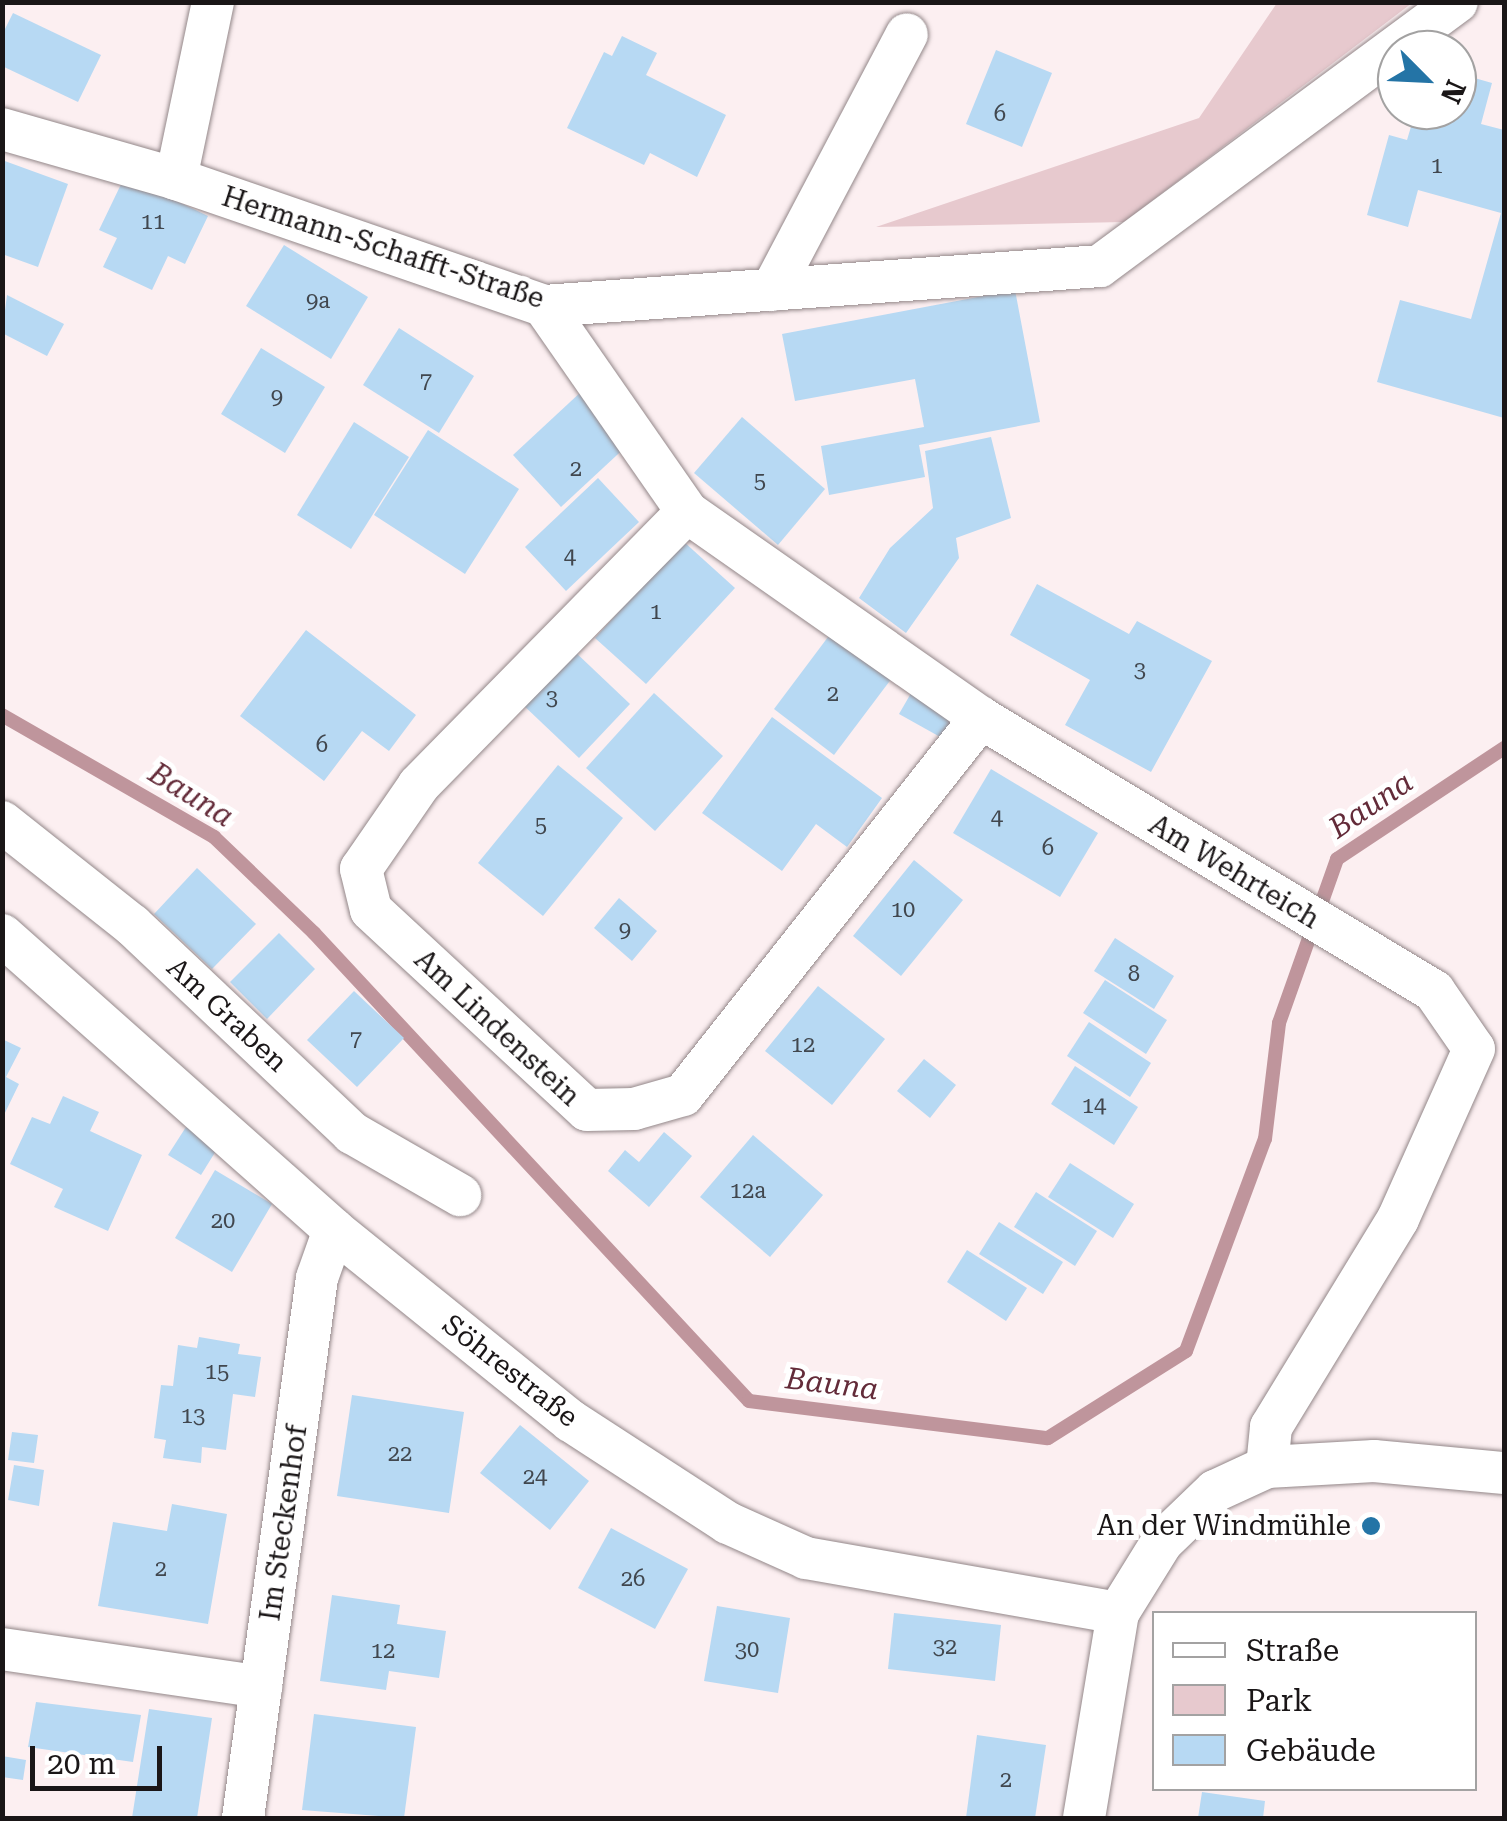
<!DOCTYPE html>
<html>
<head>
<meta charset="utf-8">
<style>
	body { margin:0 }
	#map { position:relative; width:1507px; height:1821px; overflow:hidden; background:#fceff1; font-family:"Roboto Serif",serif }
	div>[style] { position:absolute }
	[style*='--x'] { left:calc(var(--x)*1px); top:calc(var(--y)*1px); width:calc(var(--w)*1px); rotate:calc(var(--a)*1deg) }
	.green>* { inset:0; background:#e7c9ce }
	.stream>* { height:14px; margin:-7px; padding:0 7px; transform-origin:7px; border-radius:7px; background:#bf959c }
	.building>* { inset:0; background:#b7d9f3 }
	.roads { filter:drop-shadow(0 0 2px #938789) drop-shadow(0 0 2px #938789) }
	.street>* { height:42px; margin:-21px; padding:0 21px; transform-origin:21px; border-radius:21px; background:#fff }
	.dots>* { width:28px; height:28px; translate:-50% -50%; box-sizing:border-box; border:5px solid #fff; border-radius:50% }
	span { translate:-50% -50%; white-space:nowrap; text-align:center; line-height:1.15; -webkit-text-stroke:10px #fff; paint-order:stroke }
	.number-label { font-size:22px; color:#41474e }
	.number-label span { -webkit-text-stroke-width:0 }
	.street-label { font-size:28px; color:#1a1617 }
	.poi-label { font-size:28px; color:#1a1617 }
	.right { translate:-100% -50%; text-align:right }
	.water-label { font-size:30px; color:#632b39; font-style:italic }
	.frame { position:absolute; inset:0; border:5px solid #1a1617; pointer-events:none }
	.legend { position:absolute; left:1152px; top:1611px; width:325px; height:180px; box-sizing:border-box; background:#fff; border:2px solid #a3a2a2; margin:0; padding:12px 18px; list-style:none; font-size:30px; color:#1a1617 }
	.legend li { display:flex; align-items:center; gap:20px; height:50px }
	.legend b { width:50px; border:2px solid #a3a2a2 }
	.north { position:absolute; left:1377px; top:30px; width:100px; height:100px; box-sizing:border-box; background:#fff; border:2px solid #a3a2a2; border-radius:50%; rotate:114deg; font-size:28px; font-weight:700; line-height:40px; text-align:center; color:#1a1617 }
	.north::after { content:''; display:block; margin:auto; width:35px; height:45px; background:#2474a6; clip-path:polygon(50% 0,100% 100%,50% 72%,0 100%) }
	.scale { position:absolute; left:30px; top:1746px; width:132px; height:45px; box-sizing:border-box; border:5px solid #1a1617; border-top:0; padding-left:12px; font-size:30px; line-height:35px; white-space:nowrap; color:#1a1617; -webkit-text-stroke:8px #fff; paint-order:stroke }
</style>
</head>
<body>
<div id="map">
	<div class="green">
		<div style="clip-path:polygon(1277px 3px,1412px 3px,1124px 222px,876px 227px,1199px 118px)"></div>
	</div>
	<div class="stream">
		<div style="--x:2;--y:715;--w:245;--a:29.9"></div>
		<div style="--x:214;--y:837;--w:139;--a:43.8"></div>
		<div style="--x:314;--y:933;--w:639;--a:47.09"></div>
		<div style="--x:749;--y:1401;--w:301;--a:7.1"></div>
		<div style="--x:1048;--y:1438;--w:163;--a:-32.2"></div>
		<div style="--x:1186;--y:1351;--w:226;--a:-69.6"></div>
		<div style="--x:1265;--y:1139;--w:117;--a:-83.1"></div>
		<div style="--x:1279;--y:1023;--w:174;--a:-70.5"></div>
		<div style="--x:1337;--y:859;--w:201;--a:-33.6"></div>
	</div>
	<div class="building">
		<div style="clip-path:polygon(13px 13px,101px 55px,78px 102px,2px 66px,2px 35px)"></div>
		<div style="clip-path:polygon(622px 36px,657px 53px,646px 75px,726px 115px,697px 177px,650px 153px,644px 165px,567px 128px,604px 52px,612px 56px)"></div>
		<div style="clip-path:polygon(996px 50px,1052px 73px,1022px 147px,966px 124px)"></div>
		<div style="clip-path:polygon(1457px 73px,1492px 83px,1481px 124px,1504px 130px,1504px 418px,1377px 382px,1400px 300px,1471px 319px,1501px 213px,1418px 190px,1408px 227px,1367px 215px,1389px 135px,1407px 140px,1416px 110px,1457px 110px)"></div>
		<div style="clip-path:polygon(2px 160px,68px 184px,38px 267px,2px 254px)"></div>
		<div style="clip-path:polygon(125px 176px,208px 216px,185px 264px,168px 256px,152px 290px,103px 267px,117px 238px,99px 230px)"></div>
		<div style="clip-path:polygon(284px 245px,368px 297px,331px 359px,246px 306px)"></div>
		<div style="clip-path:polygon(1015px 290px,1040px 422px,919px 445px,925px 477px,829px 495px,821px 446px,924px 427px,915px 379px,795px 401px,782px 334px)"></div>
		<div style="clip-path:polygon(7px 295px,64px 324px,47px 356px,2px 333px)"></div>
		<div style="clip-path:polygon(399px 328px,474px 376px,439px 433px,363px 385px)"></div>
		<div style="clip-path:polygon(261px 348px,325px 387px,285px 453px,221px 414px)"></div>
		<div style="clip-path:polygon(583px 390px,631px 442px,561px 507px,513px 455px)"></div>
		<div style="clip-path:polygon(742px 417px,825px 489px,778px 545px,694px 473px)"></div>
		<div style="clip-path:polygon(354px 422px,409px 457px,351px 549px,297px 515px)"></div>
		<div style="clip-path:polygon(428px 430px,519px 489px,465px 574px,374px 515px)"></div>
		<div style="clip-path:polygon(991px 437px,1011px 518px,956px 538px,959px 558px,906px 633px,859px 598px,890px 548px,933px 508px,925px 451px)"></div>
		<div style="clip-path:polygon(598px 478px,639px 522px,566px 591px,525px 547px)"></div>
		<div style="clip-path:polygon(683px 541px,735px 588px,646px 684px,595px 638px)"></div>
		<div style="clip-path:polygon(1037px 584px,1129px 634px,1137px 621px,1212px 661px,1151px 772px,1065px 725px,1090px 680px,1010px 635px)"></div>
		<div style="clip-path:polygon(306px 630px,416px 715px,389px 751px,362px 731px,324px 781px,240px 716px)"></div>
		<div style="clip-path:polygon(831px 633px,892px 678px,834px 755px,774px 709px)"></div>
		<div style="clip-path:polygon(572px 649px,630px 704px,579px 758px,521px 703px)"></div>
		<div style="clip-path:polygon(914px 688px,957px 710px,942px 738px,899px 714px)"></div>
		<div style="clip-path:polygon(654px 693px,723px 756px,655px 831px,586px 768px)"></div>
		<div style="clip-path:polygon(772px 717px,882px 798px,847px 847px,816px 824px,782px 871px,702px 813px)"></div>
		<div style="clip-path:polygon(558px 765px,623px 818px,543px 916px,478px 863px)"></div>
		<div style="clip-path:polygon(991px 769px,1098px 833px,1060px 897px,953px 833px)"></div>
		<div style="clip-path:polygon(914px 860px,963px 900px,901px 976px,853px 936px)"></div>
		<div style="clip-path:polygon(197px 868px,256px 924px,212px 969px,154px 914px)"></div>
		<div style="clip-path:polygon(619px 898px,657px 931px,632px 961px,594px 928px)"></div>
		<div style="clip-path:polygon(279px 933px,315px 969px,267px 1019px,230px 982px)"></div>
		<div style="clip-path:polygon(1115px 938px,1174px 976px,1154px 1009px,1094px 971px)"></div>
		<div style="clip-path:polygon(1105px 980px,1167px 1020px,1146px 1054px,1083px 1013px)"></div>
		<div style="clip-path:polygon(818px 986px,885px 1039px,832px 1105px,765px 1051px)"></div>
		<div style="clip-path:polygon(354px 991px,404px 1038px,357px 1087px,307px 1040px)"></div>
		<div style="clip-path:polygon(1089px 1022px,1151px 1063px,1130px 1097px,1067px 1056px)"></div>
		<div style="clip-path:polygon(2px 1039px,21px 1048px,6px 1077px,19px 1084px,2px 1119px)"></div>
		<div style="clip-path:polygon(924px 1059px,956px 1085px,930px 1118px,897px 1091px)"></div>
		<div style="clip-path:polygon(1075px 1066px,1138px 1107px,1114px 1145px,1051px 1104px)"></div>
		<div style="clip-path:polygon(63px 1096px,99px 1112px,90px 1131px,142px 1155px,108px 1231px,54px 1207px,63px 1189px,10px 1164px,32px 1117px,50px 1124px)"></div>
		<div style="clip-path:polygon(186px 1127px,219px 1146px,201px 1175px,168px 1155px)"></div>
		<div style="clip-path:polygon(664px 1132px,692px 1156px,649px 1207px,608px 1171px,625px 1150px,639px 1162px)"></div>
		<div style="clip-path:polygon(753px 1135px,823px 1195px,770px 1257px,700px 1197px)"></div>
		<div style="clip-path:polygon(1070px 1163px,1134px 1204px,1113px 1238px,1048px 1197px)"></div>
		<div style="clip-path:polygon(215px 1170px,272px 1204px,232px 1272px,175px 1238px)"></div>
		<div style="clip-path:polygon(1036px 1192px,1097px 1231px,1075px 1266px,1014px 1227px)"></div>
		<div style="clip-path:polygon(999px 1222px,1063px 1262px,1043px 1294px,979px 1254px)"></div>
		<div style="clip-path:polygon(967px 1250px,1027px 1288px,1006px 1321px,947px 1282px)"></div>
		<div style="clip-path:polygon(199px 1337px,240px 1344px,238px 1354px,261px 1357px,255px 1397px,233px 1394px,226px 1450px,202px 1447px,201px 1463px,163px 1458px,166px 1440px,154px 1438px,161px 1385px,173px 1386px,178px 1345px,197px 1348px)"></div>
		<div style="clip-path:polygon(352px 1395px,464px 1412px,449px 1513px,337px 1496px)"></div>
		<div style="clip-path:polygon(520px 1425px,589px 1481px,550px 1530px,480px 1473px)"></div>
		<div style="clip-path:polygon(12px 1432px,38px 1435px,34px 1463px,8px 1460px)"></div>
		<div style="clip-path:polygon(14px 1465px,44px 1470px,39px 1506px,8px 1500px)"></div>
		<div style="clip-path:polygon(172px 1504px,227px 1514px,208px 1624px,98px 1606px,113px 1522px,167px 1531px)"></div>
		<div style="clip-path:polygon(611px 1528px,688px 1569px,655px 1629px,578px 1588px)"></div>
		<div style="clip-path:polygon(332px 1595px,400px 1605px,397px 1624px,446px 1631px,439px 1678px,389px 1671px,386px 1690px,320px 1681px)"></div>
		<div style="clip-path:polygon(717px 1606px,790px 1618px,778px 1693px,704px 1681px)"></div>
		<div style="clip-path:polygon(894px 1613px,1001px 1625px,995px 1681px,888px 1669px)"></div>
		<div style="clip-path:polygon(36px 1702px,141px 1715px,133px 1762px,28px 1747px)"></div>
		<div style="clip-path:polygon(149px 1709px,212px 1718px,197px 1818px,132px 1818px)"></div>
		<div style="clip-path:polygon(314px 1714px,416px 1727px,404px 1818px,302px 1810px)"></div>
		<div style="clip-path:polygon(977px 1735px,1046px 1745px,1035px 1818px,966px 1818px)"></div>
		<div style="clip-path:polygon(2px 1756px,26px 1760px,23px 1780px,2px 1777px)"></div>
		<div style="clip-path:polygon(1202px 1792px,1265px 1801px,1263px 1818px,1198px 1818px)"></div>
	</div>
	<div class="roads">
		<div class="street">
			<div style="--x:2;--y:129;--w:181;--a:16"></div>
			<div style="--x:176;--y:179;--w:389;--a:19"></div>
			<div style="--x:544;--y:306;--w:557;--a:-4.11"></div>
			<div style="--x:1100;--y:266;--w:444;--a:-36.5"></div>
			<div style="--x:176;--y:179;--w:181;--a:-78.2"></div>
			<div style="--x:772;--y:290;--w:289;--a:-62.2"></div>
			<div style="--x:544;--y:306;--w:251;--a:55.2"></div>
			<div style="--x:687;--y:512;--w:359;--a:35"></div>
			<div style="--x:981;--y:718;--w:529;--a:31.08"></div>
			<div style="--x:1434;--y:991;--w:70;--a:55.4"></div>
			<div style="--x:1474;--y:1049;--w:186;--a:114.1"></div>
			<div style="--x:1398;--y:1219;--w:244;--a:121.4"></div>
			<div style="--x:1271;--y:1427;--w:40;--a:95.7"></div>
			<div style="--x:687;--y:512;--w:383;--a:134.5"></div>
			<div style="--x:419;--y:785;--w:102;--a:124.6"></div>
			<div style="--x:361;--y:869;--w:42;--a:76.3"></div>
			<div style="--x:371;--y:910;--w:294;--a:42.8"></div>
			<div style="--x:587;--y:1110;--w:47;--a:-1.2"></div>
			<div style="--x:634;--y:1109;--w:51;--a:-15.9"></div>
			<div style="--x:683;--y:1095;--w:481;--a:-51.7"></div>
			<div style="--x:2;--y:822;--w:166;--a:38.4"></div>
			<div style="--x:132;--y:925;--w:303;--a:43.4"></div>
			<div style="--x:352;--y:1133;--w:125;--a:29.9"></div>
			<div style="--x:2;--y:935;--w:444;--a:41.6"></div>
			<div style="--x:334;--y:1230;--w:304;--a:38.9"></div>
			<div style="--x:571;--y:1421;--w:187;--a:33"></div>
			<div style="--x:728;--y:1523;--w:85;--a:24.2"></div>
			<div style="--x:806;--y:1558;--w:317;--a:10"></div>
			<div style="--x:2;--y:1649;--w:262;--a:8.3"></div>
			<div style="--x:243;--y:1818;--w:545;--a:-82.2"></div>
			<div style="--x:317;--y:1278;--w:51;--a:-70.5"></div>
			<div style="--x:1084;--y:1818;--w:208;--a:-80.6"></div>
			<div style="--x:1118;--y:1613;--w:84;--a:-58.2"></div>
			<div style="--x:1162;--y:1542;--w:74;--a:-43.9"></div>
			<div style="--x:1215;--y:1491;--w:57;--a:-24.8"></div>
			<div style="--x:1267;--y:1467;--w:107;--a:-3.2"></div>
			<div style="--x:1374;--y:1461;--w:131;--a:5.3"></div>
		</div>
	</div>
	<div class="dots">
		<div style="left:1371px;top:1526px;background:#2474a6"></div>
	</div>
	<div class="number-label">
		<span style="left:1000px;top:114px">6</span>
		<span style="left:1437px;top:166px">1</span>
		<span style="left:153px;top:222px">11</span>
		<span style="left:318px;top:301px">9a</span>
		<span style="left:426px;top:381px">7</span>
		<span style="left:277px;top:397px">9</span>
		<span style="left:576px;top:469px">2</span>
		<span style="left:760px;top:481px">5</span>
		<span style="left:570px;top:557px">4</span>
		<span style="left:656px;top:612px">1</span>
		<span style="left:1140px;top:670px">3</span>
		<span style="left:833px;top:694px">2</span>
		<span style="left:552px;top:698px">3</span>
		<span style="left:322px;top:745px">6</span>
		<span style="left:997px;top:818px">4</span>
		<span style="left:541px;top:825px">5</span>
		<span style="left:1048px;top:848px">6</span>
		<span style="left:903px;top:910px">10</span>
		<span style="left:625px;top:930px">9</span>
		<span style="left:1134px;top:974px">8</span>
		<span style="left:356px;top:1039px">7</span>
		<span style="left:803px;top:1045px">12</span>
		<span style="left:1094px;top:1106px">14</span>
		<span style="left:748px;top:1191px">12a</span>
		<span style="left:223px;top:1221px">20</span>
		<span style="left:217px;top:1372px">15</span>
		<span style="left:193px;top:1416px">13</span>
		<span style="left:400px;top:1454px">22</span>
		<span style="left:535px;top:1477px">24</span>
		<span style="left:161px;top:1569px">2</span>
		<span style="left:633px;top:1579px">26</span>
		<span style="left:945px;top:1647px">32</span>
		<span style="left:747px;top:1650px">30</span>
		<span style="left:383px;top:1651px">12</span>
		<span style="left:1006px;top:1780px">2</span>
	</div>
	<div class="street-label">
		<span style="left:383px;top:248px;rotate:18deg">Hermann-Schafft-Straße</span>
		<span style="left:1234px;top:872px;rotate:31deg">Am Wehrteich</span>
		<span style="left:227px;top:1015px;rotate:43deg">Am Graben</span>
		<span style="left:497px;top:1028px;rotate:43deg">Am Lindenstein</span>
		<span style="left:510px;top:1371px;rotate:38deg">Söhrestraße</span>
		<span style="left:284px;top:1523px;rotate:-82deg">Im Steckenhof</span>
	</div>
	<div class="poi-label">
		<span class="right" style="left:1351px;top:1526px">An der Windmühle</span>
	</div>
	<div class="water-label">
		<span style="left:191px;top:795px;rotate:32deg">Bauna</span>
		<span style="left:1371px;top:805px;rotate:-34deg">Bauna</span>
		<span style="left:832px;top:1384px;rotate:7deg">Bauna</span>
	</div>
	<div class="frame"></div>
	<ul class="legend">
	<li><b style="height:12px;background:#fff"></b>Straße</li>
	<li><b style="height:28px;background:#e7c9ce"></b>Park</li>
	<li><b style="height:28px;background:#b7d9f3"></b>Gebäude</li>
	</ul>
	<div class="north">N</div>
	<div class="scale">20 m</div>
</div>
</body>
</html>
